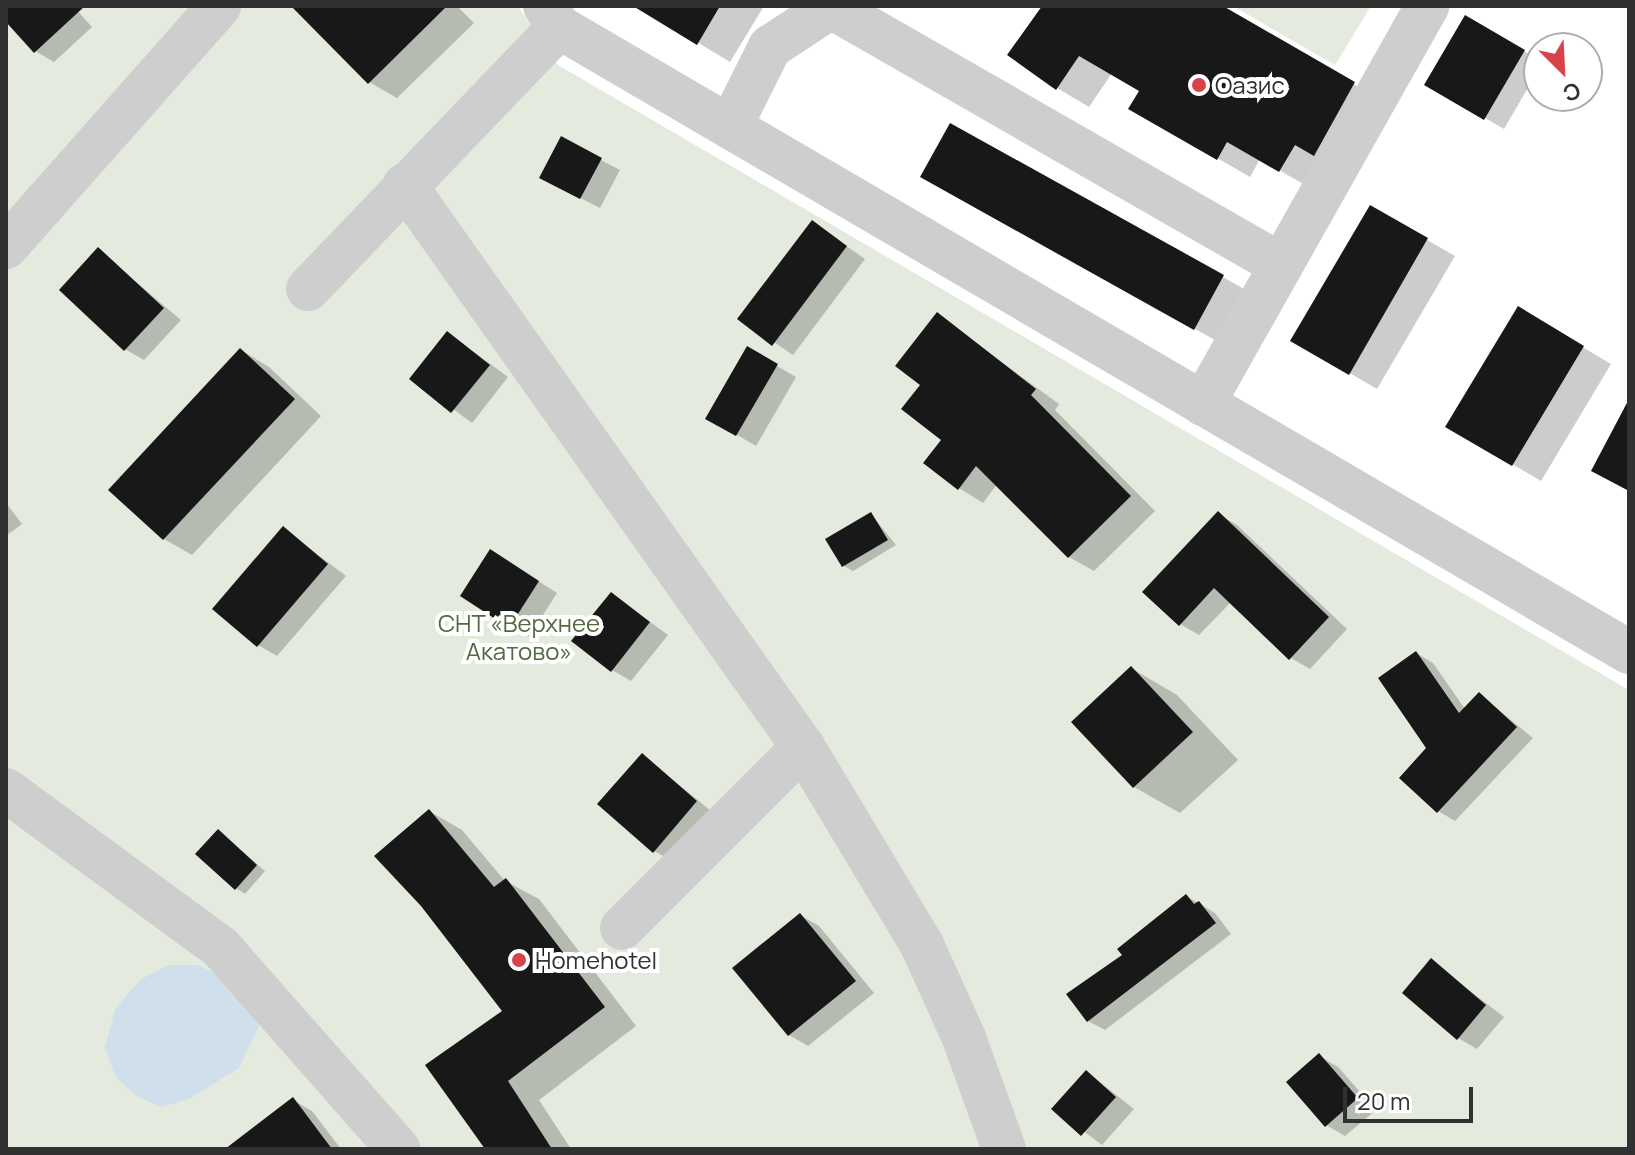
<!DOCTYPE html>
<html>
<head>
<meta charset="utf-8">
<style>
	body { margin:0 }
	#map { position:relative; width:1635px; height:1155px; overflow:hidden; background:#fff; font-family:Manrope,sans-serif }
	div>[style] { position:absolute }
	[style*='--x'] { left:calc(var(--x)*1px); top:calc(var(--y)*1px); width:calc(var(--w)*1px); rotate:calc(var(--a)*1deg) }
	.green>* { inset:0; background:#e4eade }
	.water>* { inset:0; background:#cfdfeb }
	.shadow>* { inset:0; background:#0003 }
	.building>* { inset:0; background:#181818 }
	.street>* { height:44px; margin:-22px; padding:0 22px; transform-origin:22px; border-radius:22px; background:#cecece }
	.dots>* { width:22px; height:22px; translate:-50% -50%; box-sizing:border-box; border:4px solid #fff; border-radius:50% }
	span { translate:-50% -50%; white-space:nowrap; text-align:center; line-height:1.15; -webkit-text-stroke:8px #fff; paint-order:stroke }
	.poi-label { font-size:24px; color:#313131 }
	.left { translate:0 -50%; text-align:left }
	.park-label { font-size:24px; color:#536a41 }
	.frame { position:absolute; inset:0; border:8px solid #313131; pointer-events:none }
	.north { position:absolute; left:1523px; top:32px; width:80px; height:80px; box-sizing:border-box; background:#fff; border:2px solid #adadad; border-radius:50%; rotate:156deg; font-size:22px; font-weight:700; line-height:32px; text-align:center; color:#313131 }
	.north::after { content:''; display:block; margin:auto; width:28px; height:36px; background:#d84349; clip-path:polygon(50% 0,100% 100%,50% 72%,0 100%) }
	.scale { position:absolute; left:1343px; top:1087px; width:130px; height:36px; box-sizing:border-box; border:4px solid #313131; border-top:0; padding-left:10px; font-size:24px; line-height:28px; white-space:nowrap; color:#313131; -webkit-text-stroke:6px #fff; paint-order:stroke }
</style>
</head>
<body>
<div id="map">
	<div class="green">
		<div style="clip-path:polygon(6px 6px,518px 6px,558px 65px,1629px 690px,1629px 1149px,6px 1149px)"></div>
		<div style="clip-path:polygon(1233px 6px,1371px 6px,1335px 65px)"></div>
	</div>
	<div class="water">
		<div style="clip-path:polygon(168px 965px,198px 965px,236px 984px,261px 1022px,239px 1068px,189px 1099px,161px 1107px,135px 1095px,115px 1076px,105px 1048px,115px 1009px,140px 980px)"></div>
	</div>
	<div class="shadow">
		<div style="clip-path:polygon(6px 6px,73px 6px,92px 27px,54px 62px,35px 51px,6px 19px)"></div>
		<div style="clip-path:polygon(312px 6px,457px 6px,474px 23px,397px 98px,369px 82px)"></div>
		<div style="clip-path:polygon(637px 6px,764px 6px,730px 62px)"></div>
		<div style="clip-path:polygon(1045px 6px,1219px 6px,1386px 103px,1312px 189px,1260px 159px,1250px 177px,1131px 108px,1141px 90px,1112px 73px,1089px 107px,1057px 88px)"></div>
		<div style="clip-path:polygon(1466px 17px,1539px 60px,1539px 69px,1504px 129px,1427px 84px)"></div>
		<div style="clip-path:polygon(601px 160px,620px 170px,600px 208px,561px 188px)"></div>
		<div style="clip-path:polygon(950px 192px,1223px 277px,1251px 293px,1222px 344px)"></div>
		<div style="clip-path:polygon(1370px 207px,1455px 256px,1377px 389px,1293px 340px)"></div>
		<div style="clip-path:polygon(813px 223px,865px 259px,793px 355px,740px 319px)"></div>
		<div style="clip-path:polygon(98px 250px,181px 320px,144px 360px,125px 349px)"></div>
		<div style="clip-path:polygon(1518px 309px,1611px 364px,1541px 481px,1448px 426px)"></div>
		<div style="clip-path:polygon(937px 315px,1059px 404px,1055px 410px,1155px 511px,1094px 571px,1069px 557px,997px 484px,983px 503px,959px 488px,923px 385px)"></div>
		<div style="clip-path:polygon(448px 333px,508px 377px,472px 423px,412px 379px)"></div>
		<div style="clip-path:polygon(748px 349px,796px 377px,756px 446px,708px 418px)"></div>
		<div style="clip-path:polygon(241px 350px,269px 367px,321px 416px,192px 555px,164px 539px)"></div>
		<div style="clip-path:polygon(6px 503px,22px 524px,6px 536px)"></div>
		<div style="clip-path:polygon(871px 514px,896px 545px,853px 571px,844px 566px)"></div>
		<div style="clip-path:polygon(1218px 514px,1237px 525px,1347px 629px,1310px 669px,1291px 658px,1231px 602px,1199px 635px,1180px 624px)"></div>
		<div style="clip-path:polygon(284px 529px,346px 576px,277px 656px,258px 645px)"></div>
		<div style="clip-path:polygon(510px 563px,557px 593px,529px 637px,510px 626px)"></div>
		<div style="clip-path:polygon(611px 594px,668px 635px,631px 681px,612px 670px)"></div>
		<div style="clip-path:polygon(1416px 653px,1433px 663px,1465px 709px,1479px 694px,1533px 738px,1455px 821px,1438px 811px)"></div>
		<div style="clip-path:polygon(1131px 668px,1177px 695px,1238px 760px,1180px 813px,1134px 787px)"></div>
		<div style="clip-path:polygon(642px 755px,715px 814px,674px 862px,654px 851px)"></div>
		<div style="clip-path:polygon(429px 811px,462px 830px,505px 881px,539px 899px,636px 1026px,539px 1100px,571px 1149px,487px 1149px,504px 1011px)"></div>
		<div style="clip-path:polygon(218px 831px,265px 871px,245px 894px,236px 888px)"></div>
		<div style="clip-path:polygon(1186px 896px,1215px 913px,1231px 934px,1105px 1030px,1088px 1021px,1125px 956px)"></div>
		<div style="clip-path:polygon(800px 915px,819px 926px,874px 993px,808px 1046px,789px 1035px)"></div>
		<div style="clip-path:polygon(1431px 961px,1504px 1017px,1477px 1049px,1458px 1038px)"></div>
		<div style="clip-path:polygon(1319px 1056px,1338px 1067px,1376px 1110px,1345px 1136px,1326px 1125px)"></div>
		<div style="clip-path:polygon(1087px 1072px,1134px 1109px,1102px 1145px,1054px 1109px)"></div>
		<div style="clip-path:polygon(293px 1100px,312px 1111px,341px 1149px,229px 1149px)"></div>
	</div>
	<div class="building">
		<div style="clip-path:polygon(6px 6px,85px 6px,34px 53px,6px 22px)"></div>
		<div style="clip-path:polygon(291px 6px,447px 6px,368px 84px)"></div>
		<div style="clip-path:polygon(633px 6px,720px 6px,697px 45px)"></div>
		<div style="clip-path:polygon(1042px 6px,1223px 6px,1355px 82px,1314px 156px,1295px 145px,1279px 172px,1227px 142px,1217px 160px,1128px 109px,1139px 91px,1079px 56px,1056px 90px,1007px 55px)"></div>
		<div style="clip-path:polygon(1465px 15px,1525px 50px,1484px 120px,1424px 85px)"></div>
		<div style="clip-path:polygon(950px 123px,1224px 275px,1194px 330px,920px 177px)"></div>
		<div style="clip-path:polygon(561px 136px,602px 158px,580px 199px,539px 178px)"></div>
		<div style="clip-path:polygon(1370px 205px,1428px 238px,1349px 375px,1290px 341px)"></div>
		<div style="clip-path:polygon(812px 220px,847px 246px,772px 346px,737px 319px)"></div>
		<div style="clip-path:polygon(98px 247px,164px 308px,124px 351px,59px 290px)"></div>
		<div style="clip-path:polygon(1518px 306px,1584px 346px,1512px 466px,1445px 427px)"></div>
		<div style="clip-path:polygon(937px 312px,1036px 389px,1031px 395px,1131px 496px,1068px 558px,976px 466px,958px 490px,923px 463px,941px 440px,901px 409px,920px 385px,895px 366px)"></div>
		<div style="clip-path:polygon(447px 331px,490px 365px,451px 413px,409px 379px)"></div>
		<div style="clip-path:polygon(747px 346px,778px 364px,736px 436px,705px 419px)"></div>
		<div style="clip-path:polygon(240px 348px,295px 399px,163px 540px,108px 490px)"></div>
		<div style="clip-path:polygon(1629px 399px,1629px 491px,1591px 471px)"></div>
		<div style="clip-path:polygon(1218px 511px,1329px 617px,1289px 660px,1214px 588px,1179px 626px,1142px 592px)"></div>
		<div style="clip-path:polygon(871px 512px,888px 540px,842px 567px,825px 539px)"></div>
		<div style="clip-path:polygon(283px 526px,328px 564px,257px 647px,212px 609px)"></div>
		<div style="clip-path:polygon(490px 549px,539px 581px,509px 628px,460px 596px)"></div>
		<div style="clip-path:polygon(611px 592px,650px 622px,611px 672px,571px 641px)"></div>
		<div style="clip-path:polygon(1416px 651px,1459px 713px,1479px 692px,1517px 727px,1437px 813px,1399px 778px,1426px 748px,1378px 678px)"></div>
		<div style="clip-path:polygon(1131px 666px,1193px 732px,1133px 788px,1071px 722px)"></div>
		<div style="clip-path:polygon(642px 753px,697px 801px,653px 853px,597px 804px)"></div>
		<div style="clip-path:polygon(429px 809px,494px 887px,506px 878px,605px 1007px,508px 1081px,552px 1149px,485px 1149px,425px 1065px,502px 1011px,421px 906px,374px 856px)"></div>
		<div style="clip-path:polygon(218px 829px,257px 865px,235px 890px,195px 854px)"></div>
		<div style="clip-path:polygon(1186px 894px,1194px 904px,1199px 901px,1216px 923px,1087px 1022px,1066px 994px,1122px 955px,1117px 949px)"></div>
		<div style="clip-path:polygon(800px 913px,856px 981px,788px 1036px,732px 968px)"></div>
		<div style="clip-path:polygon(1431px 958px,1486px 1005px,1457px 1040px,1402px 993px)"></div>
		<div style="clip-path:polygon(1319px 1053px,1358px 1098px,1325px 1127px,1286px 1082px)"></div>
		<div style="clip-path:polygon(1086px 1070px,1116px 1097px,1081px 1136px,1051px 1109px)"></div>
		<div style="clip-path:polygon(293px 1097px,332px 1149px,225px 1149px)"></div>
	</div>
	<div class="street">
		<div style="--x:545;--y:6;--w:25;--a:56"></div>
		<div style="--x:559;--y:27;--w:1239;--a:30.29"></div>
		<div style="--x:730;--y:127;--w:89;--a:-63.4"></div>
		<div style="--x:770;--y:47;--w:73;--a:-33.3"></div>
		<div style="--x:831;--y:7;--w:519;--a:29.83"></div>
		<div style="--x:405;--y:185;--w:689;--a:54.69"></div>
		<div style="--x:803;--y:747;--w:231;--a:59"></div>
		<div style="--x:922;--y:945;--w:102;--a:65.7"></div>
		<div style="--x:964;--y:1038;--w:118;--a:70.2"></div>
		<div style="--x:6;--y:247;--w:322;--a:-48.5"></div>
		<div style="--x:308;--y:289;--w:363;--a:-46.2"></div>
		<div style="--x:1203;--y:404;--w:457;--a:-60.6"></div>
		<div style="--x:6;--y:790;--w:267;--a:36.3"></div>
		<div style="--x:221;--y:948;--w:268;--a:48.6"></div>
		<div style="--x:622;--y:928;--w:256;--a:-45"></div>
	</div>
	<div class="dots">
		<div style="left:1199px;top:85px;background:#d84349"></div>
		<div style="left:519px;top:960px;background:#d84349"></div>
	</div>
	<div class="poi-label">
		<span class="left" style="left:1215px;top:85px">Оазис</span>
		<span class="left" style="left:535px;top:960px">Homehotel</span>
	</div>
	<div class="park-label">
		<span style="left:519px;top:637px">СНТ «Верхнее<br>Акатово»</span>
	</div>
	<div class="frame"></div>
	<div class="north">С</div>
	<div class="scale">20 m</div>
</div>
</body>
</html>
